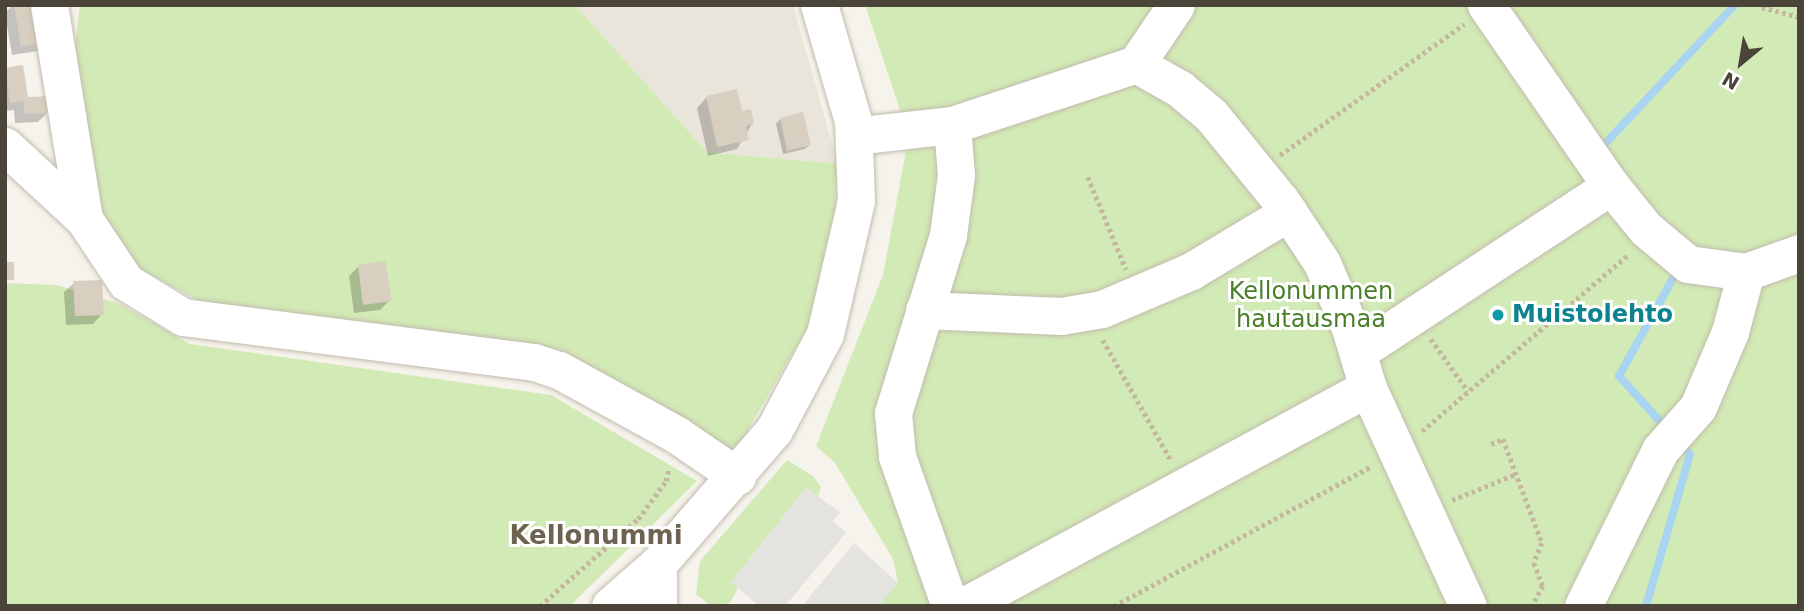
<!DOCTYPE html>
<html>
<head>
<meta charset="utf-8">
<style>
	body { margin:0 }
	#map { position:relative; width:1804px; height:611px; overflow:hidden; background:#f6f3ec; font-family:"DejaVu Sans",sans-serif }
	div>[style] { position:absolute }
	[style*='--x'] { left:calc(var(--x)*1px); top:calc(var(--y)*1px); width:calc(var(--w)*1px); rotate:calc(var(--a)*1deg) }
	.residential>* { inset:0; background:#eae5da }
	.green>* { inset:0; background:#d2eab5 }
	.parking>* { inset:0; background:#e5e3e0 }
	.shadow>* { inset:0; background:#0003 }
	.stream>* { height:8px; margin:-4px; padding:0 4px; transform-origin:4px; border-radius:4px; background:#a9d4f2 }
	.building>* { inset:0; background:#d8cfc1 }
	.path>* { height:4.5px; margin-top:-2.25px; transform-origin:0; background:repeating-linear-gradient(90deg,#c4b79f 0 3.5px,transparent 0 7px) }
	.roads { filter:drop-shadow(0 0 2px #c2bbae) drop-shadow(0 0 2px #c2bbae) }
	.minor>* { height:37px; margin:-18.5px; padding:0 18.5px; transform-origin:18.5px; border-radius:18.5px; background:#fff }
	.dots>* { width:19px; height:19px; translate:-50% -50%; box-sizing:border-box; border:4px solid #fff; border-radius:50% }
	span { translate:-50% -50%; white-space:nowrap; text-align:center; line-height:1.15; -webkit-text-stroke:6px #fff; paint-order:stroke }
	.park-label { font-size:24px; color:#4a7f2a }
	.culture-label { font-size:24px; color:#0d838f; font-weight:700 }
	.left { translate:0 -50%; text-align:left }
	.neighbourhood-label { font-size:26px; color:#6e6250; font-weight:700 }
	.frame { position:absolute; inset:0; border:7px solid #4b4439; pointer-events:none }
	.north { position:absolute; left:1706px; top:28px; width:70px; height:70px; -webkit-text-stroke:5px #fff; paint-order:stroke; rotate:210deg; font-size:19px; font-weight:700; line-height:28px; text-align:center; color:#4b4439 }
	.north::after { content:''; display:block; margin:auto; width:24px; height:32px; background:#4b4439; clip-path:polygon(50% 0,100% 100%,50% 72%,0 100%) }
</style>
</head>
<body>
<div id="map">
	<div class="residential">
		<div style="clip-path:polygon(575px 5px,793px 5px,838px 164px,707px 152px)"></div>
	</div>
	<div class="green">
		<div style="clip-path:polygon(575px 5px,707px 152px,838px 164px,833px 243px,811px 321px,735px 452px,558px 355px,201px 302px,138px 268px,99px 216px,74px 54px,80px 5px)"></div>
		<div style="clip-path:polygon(865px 5px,1799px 5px,1799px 606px,878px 606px,898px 583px,893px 559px,835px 463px,816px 446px,883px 275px,907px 145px,904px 122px)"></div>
		<div style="clip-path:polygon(5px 283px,56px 285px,120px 304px,190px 344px,551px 395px,697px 481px,570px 606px,5px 606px)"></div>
		<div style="clip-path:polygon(787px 460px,813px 476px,821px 487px,818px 496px,806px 488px,731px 582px,738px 588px,730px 603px,711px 606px,696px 594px,700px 561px)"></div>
	</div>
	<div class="parking">
		<div style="clip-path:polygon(806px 488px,840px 512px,833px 521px,846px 533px,785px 606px,759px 606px,731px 582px)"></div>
		<div style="clip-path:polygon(854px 543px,898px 583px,878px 606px,802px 606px)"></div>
	</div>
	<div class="shadow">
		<div style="clip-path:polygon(13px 5px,42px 5px,48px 41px,38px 51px,12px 55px,5px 13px)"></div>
		<div style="clip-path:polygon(5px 70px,27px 98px,48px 112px,38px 122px,15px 123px,14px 110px,5px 111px)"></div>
		<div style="clip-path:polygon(706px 98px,752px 124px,737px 149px,708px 156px,697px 108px)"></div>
		<div style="clip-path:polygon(780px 119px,809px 145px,805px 149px,783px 154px,776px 124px)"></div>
		<div style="clip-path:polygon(358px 267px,390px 300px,380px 310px,354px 313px,349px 276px)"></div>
		<div style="clip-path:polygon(74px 283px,102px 314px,93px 324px,66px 325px,64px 292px)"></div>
	</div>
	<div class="stream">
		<div style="--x:1603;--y:151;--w:4;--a:-124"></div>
		<div style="--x:1601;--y:148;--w:196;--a:-46.9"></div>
		<div style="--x:1666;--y:428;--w:70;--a:-132.1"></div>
		<div style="--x:1619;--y:376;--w:112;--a:-61.1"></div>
		<div style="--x:1646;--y:606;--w:157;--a:-73.8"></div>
		<div style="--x:1690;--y:455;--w:5;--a:-127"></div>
	</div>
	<div class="building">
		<div style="clip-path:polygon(14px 5px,44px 5px,49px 42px,21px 47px)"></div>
		<div style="clip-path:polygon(23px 65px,28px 97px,49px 96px,49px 113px,24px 114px,24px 101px,10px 103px,5px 68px)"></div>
		<div style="clip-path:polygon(737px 89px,742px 111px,751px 109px,754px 124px,746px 126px,749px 140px,717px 147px,706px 96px)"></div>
		<div style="clip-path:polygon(803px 112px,811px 145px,787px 151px,780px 118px)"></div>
		<div style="clip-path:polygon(385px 261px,392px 301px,363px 305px,358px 265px)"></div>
		<div style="clip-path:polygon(5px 262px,14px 262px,14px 280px,5px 280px)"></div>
		<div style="clip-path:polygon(102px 280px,104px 315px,75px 316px,73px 281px)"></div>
	</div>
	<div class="path">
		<div style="--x:1762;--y:7;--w:38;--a:15"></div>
		<div style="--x:1280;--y:155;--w:226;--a:-35.4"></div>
		<div style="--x:1088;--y:177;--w:100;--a:67.6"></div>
		<div style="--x:1431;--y:339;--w:64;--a:54.6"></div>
		<div style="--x:1103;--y:340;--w:138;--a:60.5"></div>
		<div style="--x:1422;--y:431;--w:271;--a:-40.5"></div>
		<div style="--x:1491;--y:444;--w:13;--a:-23"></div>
		<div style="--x:1503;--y:439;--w:111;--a:69.4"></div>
		<div style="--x:1542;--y:543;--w:22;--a:112"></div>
		<div style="--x:1534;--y:563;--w:25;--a:69"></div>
		<div style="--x:1543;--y:586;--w:23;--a:119"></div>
		<div style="--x:1452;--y:500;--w:69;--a:-22.1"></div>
		<div style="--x:540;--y:606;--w:131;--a:-41.6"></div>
		<div style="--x:638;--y:519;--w:47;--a:-53.6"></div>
		<div style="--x:666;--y:481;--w:14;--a:-78"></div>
		<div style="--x:1114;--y:606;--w:294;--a:-28.5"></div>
	</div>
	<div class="roads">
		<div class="minor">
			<div style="--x:49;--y:5;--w:217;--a:80.7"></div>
			<div style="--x:1486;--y:5;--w:220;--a:55.4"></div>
			<div style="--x:1611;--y:186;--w:55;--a:50.9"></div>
			<div style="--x:1646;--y:229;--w:55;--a:39.8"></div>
			<div style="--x:1688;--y:264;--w:59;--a:7.9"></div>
			<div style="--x:1746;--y:272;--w:56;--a:-19.7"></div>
			<div style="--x:1136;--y:64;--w:51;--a:29.6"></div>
			<div style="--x:1180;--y:89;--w:40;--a:40"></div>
			<div style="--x:1211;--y:115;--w:111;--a:50.9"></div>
			<div style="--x:1281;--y:201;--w:74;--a:56.5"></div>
			<div style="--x:1322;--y:263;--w:71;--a:66.7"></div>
			<div style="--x:1350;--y:328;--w:63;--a:73.3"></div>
			<div style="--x:1368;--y:388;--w:240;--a:65.4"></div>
			<div style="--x:854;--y:136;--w:99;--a:-6.4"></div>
			<div style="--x:952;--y:125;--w:194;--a:-18.3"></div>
			<div style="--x:1136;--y:64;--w:71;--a:-55.9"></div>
			<div style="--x:5;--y:146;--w:108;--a:42.7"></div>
			<div style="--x:84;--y:219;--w:76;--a:56.3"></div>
			<div style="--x:126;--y:282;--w:67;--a:31.6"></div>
			<div style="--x:183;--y:317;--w:354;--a:7.3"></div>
			<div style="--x:534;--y:362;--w:26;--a:18"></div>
			<div style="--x:559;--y:370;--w:135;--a:28.8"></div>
			<div style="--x:677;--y:435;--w:73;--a:34.3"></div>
			<div style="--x:924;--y:310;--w:137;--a:2.5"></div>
			<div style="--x:1061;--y:316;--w:42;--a:-9.7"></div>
			<div style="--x:1102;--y:309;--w:97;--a:-23.1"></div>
			<div style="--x:1191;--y:271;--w:114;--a:-31"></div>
			<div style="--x:1358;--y:352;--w:303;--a:-33.3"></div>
			<div style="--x:658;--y:564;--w:42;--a:90"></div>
			<div style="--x:610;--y:606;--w:64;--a:-41.2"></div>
			<div style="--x:658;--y:564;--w:177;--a:-49.1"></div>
			<div style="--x:774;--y:430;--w:109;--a:-62"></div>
			<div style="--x:825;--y:334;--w:137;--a:-76.9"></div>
			<div style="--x:856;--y:201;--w:80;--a:-92.1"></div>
			<div style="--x:853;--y:121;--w:121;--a:-106.3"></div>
			<div style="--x:950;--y:606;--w:159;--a:-109.5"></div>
			<div style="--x:897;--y:456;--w:43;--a:-95.3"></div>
			<div style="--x:893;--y:413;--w:186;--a:-72.8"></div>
			<div style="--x:948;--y:235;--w:61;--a:-82.4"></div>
			<div style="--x:956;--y:175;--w:50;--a:-94.6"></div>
			<div style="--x:964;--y:606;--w:459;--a:-28.4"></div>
			<div style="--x:1583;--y:606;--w:174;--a:-63.7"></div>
			<div style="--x:1660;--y:450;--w:57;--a:-48.5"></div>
			<div style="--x:1698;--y:407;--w:82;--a:-66.9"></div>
			<div style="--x:1730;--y:332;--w:62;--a:-75.1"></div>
		</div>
	</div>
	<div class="dots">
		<div style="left:1498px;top:315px;background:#0f9aa8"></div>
	</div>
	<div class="park-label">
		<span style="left:1311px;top:306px">Kellonummen<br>hautausmaa</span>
	</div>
	<div class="culture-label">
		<span class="left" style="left:1512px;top:315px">Muistolehto</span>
	</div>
	<div class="neighbourhood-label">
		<span style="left:596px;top:536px">Kellonummi</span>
	</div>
	<div class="frame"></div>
	<div class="north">N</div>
</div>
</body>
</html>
